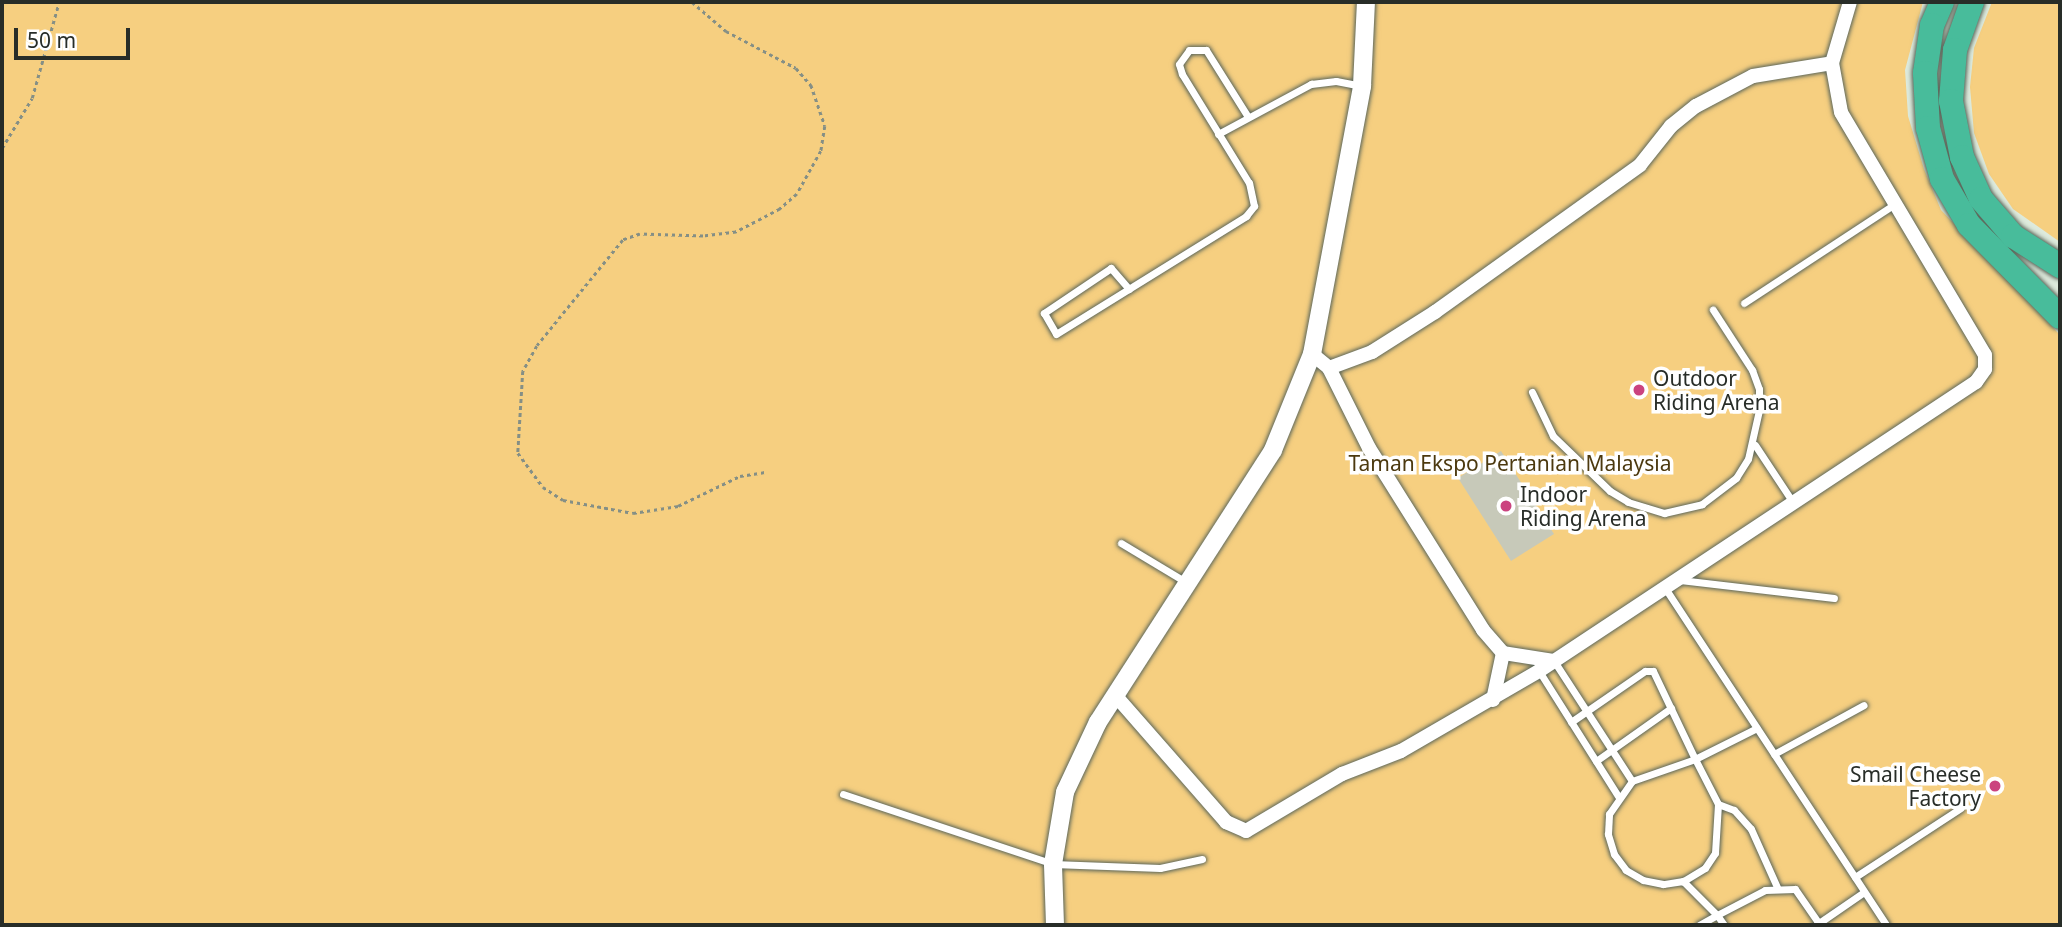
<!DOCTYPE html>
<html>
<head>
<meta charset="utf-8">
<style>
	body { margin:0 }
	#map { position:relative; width:2062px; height:927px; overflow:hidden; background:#deebdd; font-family:"Noto Sans",sans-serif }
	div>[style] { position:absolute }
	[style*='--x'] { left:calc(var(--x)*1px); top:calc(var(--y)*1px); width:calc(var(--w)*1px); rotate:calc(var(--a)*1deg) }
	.green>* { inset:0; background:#f6cf80 }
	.building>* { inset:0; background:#c7c9b9 }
	.path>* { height:2.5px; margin-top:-1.25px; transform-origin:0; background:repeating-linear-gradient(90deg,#858f85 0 3.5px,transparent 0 7px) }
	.roads { filter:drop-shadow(0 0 2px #5b665a) drop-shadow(0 0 2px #5b665a) }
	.service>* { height:7px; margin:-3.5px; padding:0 3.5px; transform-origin:3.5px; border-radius:3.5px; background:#fff }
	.minor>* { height:14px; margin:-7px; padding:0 7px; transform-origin:7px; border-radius:7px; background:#fff }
	.tertiary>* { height:18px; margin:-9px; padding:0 9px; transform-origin:9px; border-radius:9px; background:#fff }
	.motorway>* { height:24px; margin:-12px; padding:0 12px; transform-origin:12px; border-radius:12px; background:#48bc9b }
	.dots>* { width:19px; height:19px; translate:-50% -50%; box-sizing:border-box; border:4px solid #fff; border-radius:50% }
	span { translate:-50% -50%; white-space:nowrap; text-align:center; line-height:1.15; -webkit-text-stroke:7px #fff; paint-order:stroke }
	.poi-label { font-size:21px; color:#282d28 }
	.left { translate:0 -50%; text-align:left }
	.right { translate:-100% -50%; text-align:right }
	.park-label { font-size:21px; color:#4c390f }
	.frame { position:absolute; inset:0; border:4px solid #282d28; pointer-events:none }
	.scale { position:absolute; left:14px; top:28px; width:116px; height:32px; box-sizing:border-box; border:4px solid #282d28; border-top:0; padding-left:9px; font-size:21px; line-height:24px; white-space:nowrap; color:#282d28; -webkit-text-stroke:5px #fff; paint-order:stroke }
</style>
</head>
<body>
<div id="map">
	<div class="green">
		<div style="clip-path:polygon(2px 2px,1923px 2px,1905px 70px,1908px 116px,1924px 169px,1941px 210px,2060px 335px,2060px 925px,2px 925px)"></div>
		<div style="clip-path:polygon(1992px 2px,2060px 2px,2060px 242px,2013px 209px,1989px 174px,1974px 133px,1970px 87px,1974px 48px)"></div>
	</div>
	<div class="building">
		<div style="clip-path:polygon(1501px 451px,1554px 534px,1511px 561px,1458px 478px)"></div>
	</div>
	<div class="path">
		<div style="--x:692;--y:2;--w:45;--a:40.5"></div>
		<div style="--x:726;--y:31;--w:79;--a:27.9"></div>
		<div style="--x:796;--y:68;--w:23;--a:49"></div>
		<div style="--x:811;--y:85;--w:43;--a:71.1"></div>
		<div style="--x:825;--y:126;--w:25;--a:99"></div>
		<div style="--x:821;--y:151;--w:49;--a:119.2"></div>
		<div style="--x:797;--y:194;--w:23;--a:139"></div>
		<div style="--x:780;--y:209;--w:50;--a:152.4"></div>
		<div style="--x:736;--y:232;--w:33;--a:173"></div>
		<div style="--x:703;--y:236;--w:63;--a:-178.2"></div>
		<div style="--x:640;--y:234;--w:18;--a:161"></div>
		<div style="--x:623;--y:240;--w:136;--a:129.1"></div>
		<div style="--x:537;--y:346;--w:29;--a:119"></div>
		<div style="--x:523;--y:371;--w:82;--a:93.5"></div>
		<div style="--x:518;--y:453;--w:42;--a:53.7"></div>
		<div style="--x:543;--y:487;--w:24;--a:33"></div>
		<div style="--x:563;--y:500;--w:71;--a:10.5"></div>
		<div style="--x:633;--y:513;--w:46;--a:-8.8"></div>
		<div style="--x:678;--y:506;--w:69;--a:-25.8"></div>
		<div style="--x:740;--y:476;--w:25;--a:-9"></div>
		<div style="--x:2;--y:148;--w:58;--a:-59"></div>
		<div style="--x:32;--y:98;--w:100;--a:-74.3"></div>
		<div style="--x:2;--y:420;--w:23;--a:90"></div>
	</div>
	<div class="roads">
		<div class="service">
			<div style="--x:1218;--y:134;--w:106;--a:-28.3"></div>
			<div style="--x:1311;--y:84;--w:25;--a:-7"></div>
			<div style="--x:1336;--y:81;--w:25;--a:11"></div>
			<div style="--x:1129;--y:289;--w:28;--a:-131"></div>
			<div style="--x:1111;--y:268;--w:81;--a:146.1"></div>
			<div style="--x:1044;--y:313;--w:24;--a:60"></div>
			<div style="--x:1056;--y:334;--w:224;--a:-31.8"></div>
			<div style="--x:1246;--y:216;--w:13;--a:-51"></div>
			<div style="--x:1254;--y:206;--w:24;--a:-102"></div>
			<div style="--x:1249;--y:183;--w:128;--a:-121.6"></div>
			<div style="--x:1182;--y:74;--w:10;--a:-107"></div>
			<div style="--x:1179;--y:64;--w:17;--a:-54"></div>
			<div style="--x:1189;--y:50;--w:17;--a:0"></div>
			<div style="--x:1206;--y:50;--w:79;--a:57.9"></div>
			<div style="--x:1744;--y:303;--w:178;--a:-33.3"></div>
			<div style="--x:1532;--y:392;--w:49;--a:64.5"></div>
			<div style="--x:1553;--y:436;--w:79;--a:44"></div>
			<div style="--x:1610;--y:491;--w:21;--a:31"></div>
			<div style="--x:1628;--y:502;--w:38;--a:17"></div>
			<div style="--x:1664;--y:513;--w:39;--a:-13"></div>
			<div style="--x:1702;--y:504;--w:43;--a:-37.4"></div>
			<div style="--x:1736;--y:478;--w:22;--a:-58"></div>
			<div style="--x:1748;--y:459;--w:50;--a:-77.3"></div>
			<div style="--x:1759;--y:410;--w:21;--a:-90"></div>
			<div style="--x:1759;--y:389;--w:20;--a:-110"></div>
			<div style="--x:1752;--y:370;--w:72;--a:-123"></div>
			<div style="--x:1755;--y:445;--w:67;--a:56.5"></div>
			<div style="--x:1121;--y:543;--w:76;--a:31"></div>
			<div style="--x:1680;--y:580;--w:155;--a:6.7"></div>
			<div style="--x:1665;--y:588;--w:403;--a:56.7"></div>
			<div style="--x:1554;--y:661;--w:143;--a:57"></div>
			<div style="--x:1539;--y:671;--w:148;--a:57.7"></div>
			<div style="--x:1571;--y:722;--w:90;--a:-34.6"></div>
			<div style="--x:1645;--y:671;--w:8;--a:0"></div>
			<div style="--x:1653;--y:671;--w:98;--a:64.5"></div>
			<div style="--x:1695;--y:759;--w:69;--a:-26.6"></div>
			<div style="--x:1774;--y:754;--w:102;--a:-28.6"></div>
			<div style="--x:1695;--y:759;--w:51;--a:62.9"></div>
			<div style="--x:1718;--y:804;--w:49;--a:93.5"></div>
			<div style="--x:1715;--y:853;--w:18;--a:124"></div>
			<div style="--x:1705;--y:868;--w:26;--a:149"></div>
			<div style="--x:1683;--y:881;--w:20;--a:171"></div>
			<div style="--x:1663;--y:884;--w:20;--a:-169"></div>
			<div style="--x:1643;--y:880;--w:20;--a:-150"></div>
			<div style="--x:1626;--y:870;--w:20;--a:-127"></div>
			<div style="--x:1614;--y:854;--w:21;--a:-107"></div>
			<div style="--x:1608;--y:834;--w:20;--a:-87"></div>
			<div style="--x:1609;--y:814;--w:40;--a:-55.1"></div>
			<div style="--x:1632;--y:781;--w:67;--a:-19.2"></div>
			<div style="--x:1596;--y:761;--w:92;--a:-35.2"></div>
			<div style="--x:843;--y:794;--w:221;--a:18.4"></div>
			<div style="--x:1053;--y:864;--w:107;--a:2.1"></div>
			<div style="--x:1160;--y:868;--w:43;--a:-12.1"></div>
			<div style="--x:1718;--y:804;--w:17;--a:21"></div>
			<div style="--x:1734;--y:810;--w:25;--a:48"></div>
			<div style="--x:1751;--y:829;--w:64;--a:65.9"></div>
			<div style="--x:1855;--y:877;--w:126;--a:-33.1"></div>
			<div style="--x:1683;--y:881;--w:48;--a:45"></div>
			<div style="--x:1717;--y:915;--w:54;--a:-27.5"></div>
			<div style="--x:1765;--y:890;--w:30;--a:-2"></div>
			<div style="--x:1795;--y:889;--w:44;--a:55.2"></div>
			<div style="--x:1699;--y:925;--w:21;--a:-29"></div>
			<div style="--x:1717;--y:915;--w:12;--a:55"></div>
			<div style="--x:1816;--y:925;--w:58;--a:-34.5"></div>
		</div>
		<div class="minor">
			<div style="--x:1312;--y:354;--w:22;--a:39"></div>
			<div style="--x:1329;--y:368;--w:89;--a:63.4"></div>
			<div style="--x:1369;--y:448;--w:215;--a:57.9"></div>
			<div style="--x:1483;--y:630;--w:30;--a:49"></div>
			<div style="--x:1503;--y:653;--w:52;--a:8.9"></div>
			<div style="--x:1329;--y:368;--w:46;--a:-20.4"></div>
			<div style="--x:1372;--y:352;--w:75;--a:-32.4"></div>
			<div style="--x:1435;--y:312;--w:252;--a:-35.6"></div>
			<div style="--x:1640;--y:165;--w:50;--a:-51.5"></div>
			<div style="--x:1671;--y:126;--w:32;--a:-39"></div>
			<div style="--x:1696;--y:106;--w:64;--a:-27.8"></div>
			<div style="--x:1753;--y:76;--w:80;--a:-9.3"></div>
			<div style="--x:1115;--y:695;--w:169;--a:48.8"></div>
			<div style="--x:1226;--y:822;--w:22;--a:24"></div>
			<div style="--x:1246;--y:831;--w:112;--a:-30.7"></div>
			<div style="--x:1342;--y:774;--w:63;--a:-21.3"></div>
			<div style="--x:1401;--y:751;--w:160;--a:-30.1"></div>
			<div style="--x:1539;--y:671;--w:524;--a:-33.48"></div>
			<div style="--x:1976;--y:382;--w:16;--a:-55"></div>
			<div style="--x:1985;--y:369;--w:14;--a:-90"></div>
			<div style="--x:1985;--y:355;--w:282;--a:-120.7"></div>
			<div style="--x:1841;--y:112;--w:50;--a:-100.4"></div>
			<div style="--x:1832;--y:63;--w:64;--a:-73.6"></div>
			<div style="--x:1493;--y:700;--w:48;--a:-78"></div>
		</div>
		<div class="tertiary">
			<div style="--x:1055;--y:925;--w:61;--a:-91.9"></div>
			<div style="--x:1053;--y:864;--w:73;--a:-80.5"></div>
			<div style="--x:1065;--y:792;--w:77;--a:-64.8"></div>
			<div style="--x:1098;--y:722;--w:323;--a:-57.2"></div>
			<div style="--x:1273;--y:450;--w:104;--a:-67.9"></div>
			<div style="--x:1312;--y:354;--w:273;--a:-79.4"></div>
			<div style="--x:1362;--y:86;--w:84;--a:-87.3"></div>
		</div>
		<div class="motorway">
			<div style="--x:1942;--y:2;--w:25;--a:113"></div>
			<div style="--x:1932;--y:25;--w:49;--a:98.3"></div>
			<div style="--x:1925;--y:73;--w:55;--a:86.9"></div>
			<div style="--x:1928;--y:128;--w:53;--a:74.6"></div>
			<div style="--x:1942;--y:179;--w:53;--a:59.6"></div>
			<div style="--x:1969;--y:225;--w:129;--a:45.3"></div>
			<div style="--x:1972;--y:2;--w:51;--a:109.5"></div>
			<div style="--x:1955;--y:50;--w:51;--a:94.5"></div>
			<div style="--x:1951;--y:101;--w:57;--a:78.9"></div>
			<div style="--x:1962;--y:157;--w:46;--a:65.7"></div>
			<div style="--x:1981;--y:199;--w:49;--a:49.1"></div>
			<div style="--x:2013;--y:236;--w:56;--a:32.6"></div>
		</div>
	</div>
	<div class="dots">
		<div style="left:1639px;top:390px;background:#cb437f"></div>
		<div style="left:1506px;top:506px;background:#cb437f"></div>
		<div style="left:1995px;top:786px;background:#cb437f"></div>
	</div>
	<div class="poi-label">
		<span class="left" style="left:1653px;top:390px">Outdoor<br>Riding Arena</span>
		<span class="left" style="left:1520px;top:506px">Indoor<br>Riding Arena</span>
		<span class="right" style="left:1981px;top:786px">Smail Cheese<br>Factory</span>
	</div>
	<div class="park-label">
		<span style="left:1510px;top:463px">Taman Ekspo Pertanian Malaysia</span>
	</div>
	<div class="frame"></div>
	<div class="scale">50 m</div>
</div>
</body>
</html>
